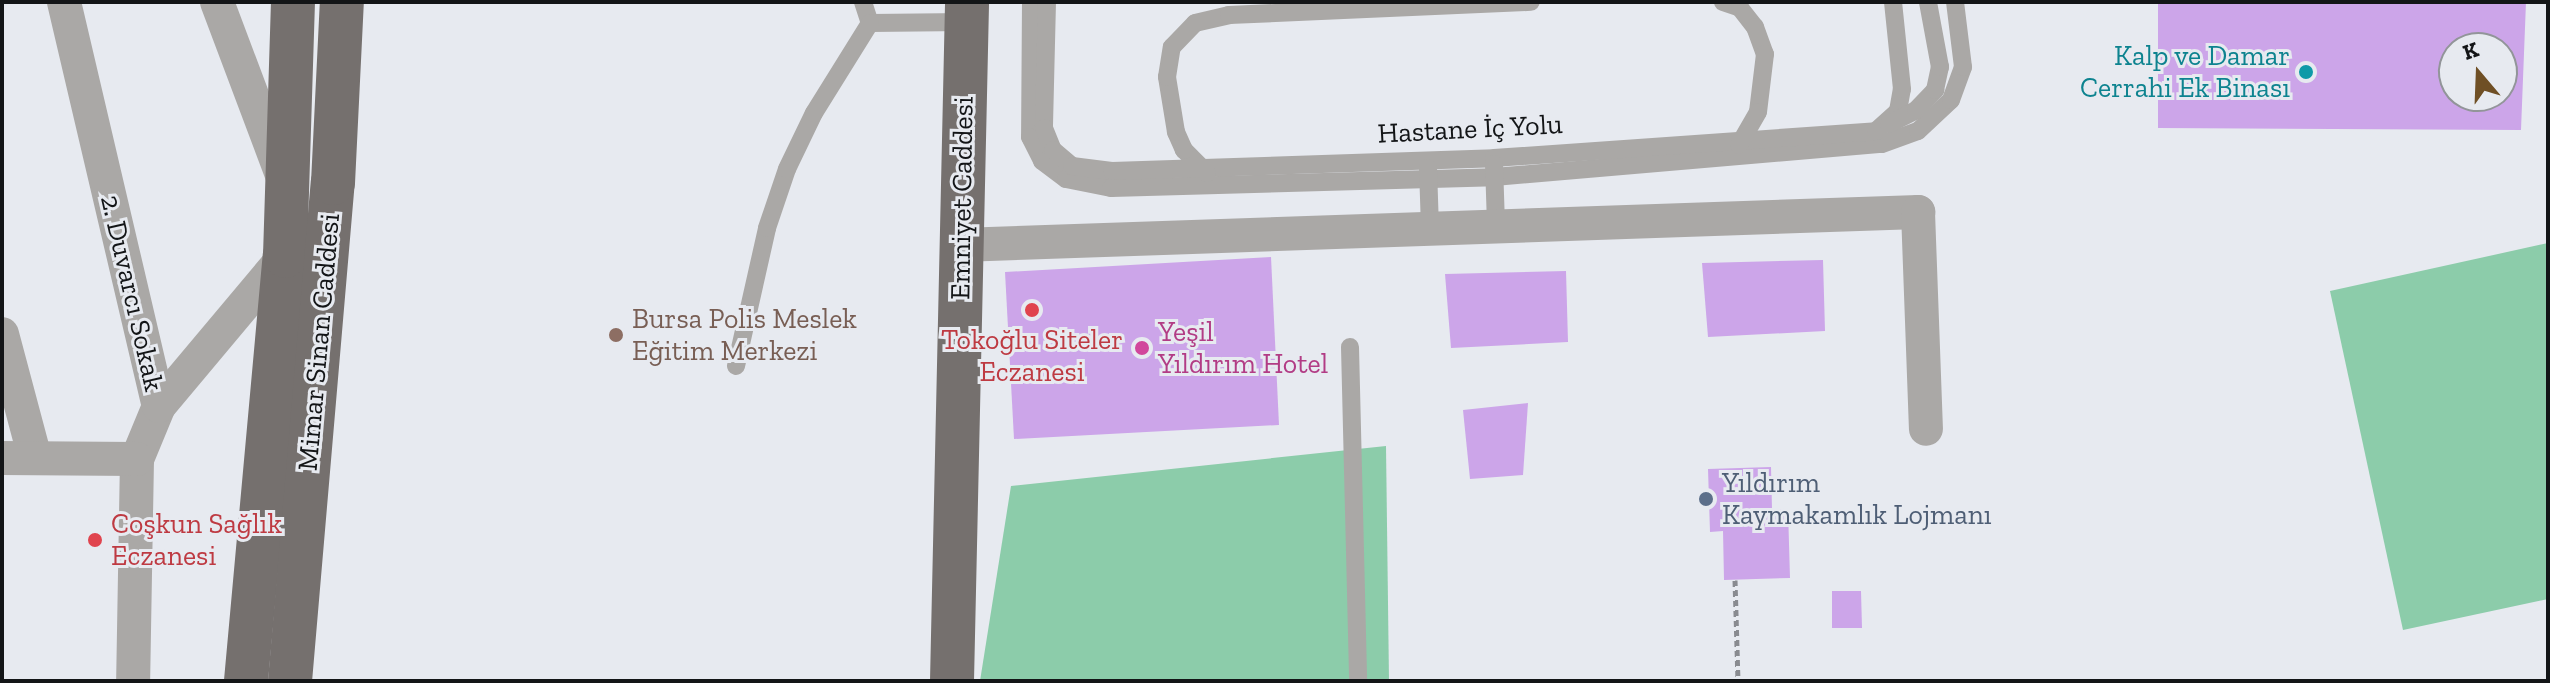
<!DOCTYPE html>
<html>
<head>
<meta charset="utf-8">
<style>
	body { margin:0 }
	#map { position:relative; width:2550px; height:683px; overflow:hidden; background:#e7eaf0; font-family:"Zilla Slab",serif }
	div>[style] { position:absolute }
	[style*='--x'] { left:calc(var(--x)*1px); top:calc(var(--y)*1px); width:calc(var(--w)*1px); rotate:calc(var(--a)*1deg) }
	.green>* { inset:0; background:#8cccaa }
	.building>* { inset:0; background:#cca5e9 }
	.path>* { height:5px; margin-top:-2.5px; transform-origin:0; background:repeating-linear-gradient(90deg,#898b90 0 6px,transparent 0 10px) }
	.service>* { height:18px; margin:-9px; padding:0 9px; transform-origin:9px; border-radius:9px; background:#aaa8a6 }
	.minor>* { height:34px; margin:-17px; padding:0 17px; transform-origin:17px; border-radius:17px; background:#aaa8a6 }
	.primary>* { height:44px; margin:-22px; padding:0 22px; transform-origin:22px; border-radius:22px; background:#75706e }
	.dots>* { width:22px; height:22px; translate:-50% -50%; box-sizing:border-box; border:4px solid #e7eaf0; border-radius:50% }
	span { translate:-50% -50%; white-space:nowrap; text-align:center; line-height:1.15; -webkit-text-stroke:6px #e7eaf0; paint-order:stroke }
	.culture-label { font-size:28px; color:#0d838f }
	.right { translate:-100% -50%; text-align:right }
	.street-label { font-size:28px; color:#131517 }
	.education-label { font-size:28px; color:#785e54 }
	.left { translate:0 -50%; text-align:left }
	.hotel-label { font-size:28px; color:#b23c85 }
	.health-label { font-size:28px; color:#be3a42 }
	.service-label { font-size:28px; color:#4e5e75 }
	.frame { position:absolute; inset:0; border:4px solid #131517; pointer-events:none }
	.north { position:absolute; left:2438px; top:32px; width:80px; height:80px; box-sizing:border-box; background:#e7eaf0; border:2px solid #929599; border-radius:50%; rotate:341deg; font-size:22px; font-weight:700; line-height:32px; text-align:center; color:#131517 }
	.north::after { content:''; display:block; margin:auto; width:28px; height:36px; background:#6f4f25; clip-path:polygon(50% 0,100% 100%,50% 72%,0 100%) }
</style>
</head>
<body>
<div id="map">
	<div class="green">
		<div style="clip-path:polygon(2548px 243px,2548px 599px,2403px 630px,2330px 291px)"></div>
		<div style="clip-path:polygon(1386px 446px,1389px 681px,980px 681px,1011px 486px)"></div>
	</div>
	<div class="building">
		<div style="clip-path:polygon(evenodd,2158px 2px,2526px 2px,2521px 130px,2158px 128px,2158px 2px,2454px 48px,2502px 48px,2502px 96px,2454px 96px,2454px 48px)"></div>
		<div style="clip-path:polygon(1271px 257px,1279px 425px,1014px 439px,1005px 272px)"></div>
		<div style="clip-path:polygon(1823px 260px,1825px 331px,1708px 337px,1702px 263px)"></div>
		<div style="clip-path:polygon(1566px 271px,1568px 342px,1451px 348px,1445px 274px)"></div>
		<div style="clip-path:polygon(1528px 403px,1523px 475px,1470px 479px,1463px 410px)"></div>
		<div style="clip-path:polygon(1771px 467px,1772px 509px,1788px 509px,1790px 578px,1724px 580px,1723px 531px,1710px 532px,1708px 469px)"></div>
		<div style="clip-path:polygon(1832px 591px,1861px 591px,1862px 628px,1832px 628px)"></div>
	</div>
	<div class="path">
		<div style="--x:1735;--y:580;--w:101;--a:88.3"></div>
	</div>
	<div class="service">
		<div style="--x:863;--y:2;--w:22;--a:72"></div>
		<div style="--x:870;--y:23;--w:96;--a:-0.6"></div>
		<div style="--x:1031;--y:2;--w:135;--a:90.4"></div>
		<div style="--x:1030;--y:137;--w:27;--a:63"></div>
		<div style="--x:1042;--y:161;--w:30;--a:37"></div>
		<div style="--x:1066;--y:179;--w:46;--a:11.3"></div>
		<div style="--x:1111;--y:188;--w:383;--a:-1.6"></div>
		<div style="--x:1494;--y:177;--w:389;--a:-4.9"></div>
		<div style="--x:1882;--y:144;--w:38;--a:-20"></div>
		<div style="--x:1918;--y:131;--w:45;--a:-43.2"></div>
		<div style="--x:1951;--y:100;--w:35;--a:-70"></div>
		<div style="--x:1963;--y:67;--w:65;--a:-97"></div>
		<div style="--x:1047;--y:2;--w:126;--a:91.4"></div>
		<div style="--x:1044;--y:128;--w:24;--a:68"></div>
		<div style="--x:1053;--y:150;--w:25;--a:40"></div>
		<div style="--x:1072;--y:166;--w:40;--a:7.1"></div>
		<div style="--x:1112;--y:171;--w:382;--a:-1.9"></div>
		<div style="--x:1494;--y:158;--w:383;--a:-4"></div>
		<div style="--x:1876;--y:131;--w:30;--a:-42"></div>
		<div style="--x:1898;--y:111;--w:22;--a:-80"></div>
		<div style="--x:1902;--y:89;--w:87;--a:-95.9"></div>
		<div style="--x:1723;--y:2;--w:18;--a:19"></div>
		<div style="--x:1740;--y:8;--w:24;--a:52"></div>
		<div style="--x:1755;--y:27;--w:29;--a:70"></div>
		<div style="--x:1765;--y:54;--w:58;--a:96.9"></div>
		<div style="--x:1758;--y:112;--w:38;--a:120"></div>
		<div style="--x:1889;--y:124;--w:30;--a:-27"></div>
		<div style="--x:1916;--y:110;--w:28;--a:-46"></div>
		<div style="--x:1935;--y:90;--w:24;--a:-78"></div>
		<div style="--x:1940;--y:67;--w:66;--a:-100.5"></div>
		<div style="--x:1494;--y:164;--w:61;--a:88.1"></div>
		<div style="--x:1428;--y:168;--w:61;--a:88.1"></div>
		<div style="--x:1207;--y:173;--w:33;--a:-135"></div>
		<div style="--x:1184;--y:150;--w:20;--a:-114"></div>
		<div style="--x:1176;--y:132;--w:56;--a:-99.3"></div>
		<div style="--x:1167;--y:77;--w:30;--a:-81"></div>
		<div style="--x:1172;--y:47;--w:33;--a:-46"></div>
		<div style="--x:1195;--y:23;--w:35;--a:-13"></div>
		<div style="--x:1229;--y:15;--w:302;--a:-2.5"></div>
		<div style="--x:1350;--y:347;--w:334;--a:88.6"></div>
		<div style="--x:736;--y:366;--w:141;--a:-77.3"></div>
		<div style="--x:767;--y:228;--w:62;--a:-71.3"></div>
		<div style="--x:787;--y:169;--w:62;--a:-64.3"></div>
		<div style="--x:814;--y:113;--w:106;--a:-58.1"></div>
	</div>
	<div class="minor">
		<div style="--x:64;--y:2;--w:415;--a:76.8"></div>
		<div style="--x:159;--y:406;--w:57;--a:112.5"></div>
		<div style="--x:137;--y:459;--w:222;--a:91"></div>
		<div style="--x:217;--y:2;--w:188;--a:69.4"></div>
		<div style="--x:960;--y:245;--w:959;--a:-1.97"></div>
		<div style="--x:1918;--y:212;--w:217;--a:87.9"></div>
		<div style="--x:2;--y:334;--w:128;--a:75.1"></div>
		<div style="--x:159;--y:406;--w:196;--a:-50"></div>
		<div style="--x:2;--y:458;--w:135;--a:0.4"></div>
	</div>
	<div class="primary">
		<div style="--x:246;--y:681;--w:427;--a:-84.8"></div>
		<div style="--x:285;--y:256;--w:254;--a:-88.2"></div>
		<div style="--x:290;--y:681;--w:500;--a:-85.1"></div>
		<div style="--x:333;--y:183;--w:181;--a:-87.2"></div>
		<div style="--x:952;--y:681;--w:679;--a:-88.73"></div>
	</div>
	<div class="dots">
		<div style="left:2306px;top:72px;background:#0f9aa8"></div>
		<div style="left:1032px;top:310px;background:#e0444e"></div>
		<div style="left:616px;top:335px;background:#8d6e63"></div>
		<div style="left:1142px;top:348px;background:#d1479c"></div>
		<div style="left:1706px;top:499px;background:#5c6f8a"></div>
		<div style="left:95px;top:540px;background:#e0444e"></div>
	</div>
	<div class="culture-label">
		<span class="right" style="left:2290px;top:72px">Kalp ve Damar<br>Cerrahi Ek Binası</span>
	</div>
	<div class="street-label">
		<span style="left:1470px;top:129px;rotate:-3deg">Hastane İç Yolu</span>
		<span style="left:962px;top:198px;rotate:-89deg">Emniyet Caddesi</span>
		<span style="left:132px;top:293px;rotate:77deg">2. Duvarcı Sokak</span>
		<span style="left:319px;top:342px;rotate:-85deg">Mimar Sinan Caddesi</span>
	</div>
	<div class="education-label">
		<span class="left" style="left:632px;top:335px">Bursa Polis Meslek<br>Eğitim Merkezi</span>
	</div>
	<div class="hotel-label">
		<span class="left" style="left:1158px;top:348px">Yeşil<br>Yıldırım Hotel</span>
	</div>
	<div class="health-label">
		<span style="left:1032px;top:356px">Tokoğlu Siteler<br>Eczanesi</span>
		<span class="left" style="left:111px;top:540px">Coşkun Sağlık<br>Eczanesi</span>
	</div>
	<div class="service-label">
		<span class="left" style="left:1722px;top:499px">Yıldırım<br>Kaymakamlık Lojmanı</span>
	</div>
	<div class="frame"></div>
	<div class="north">K</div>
</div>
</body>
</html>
